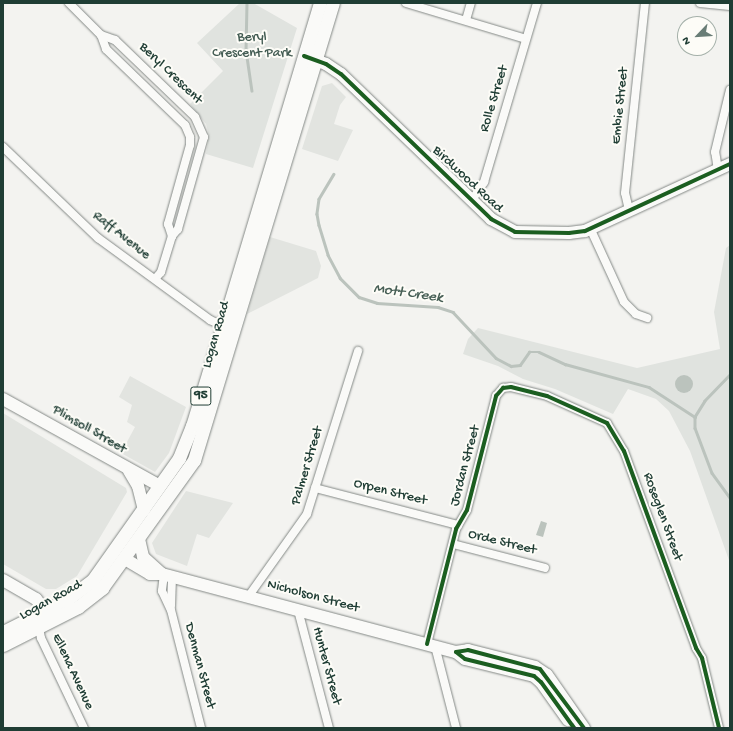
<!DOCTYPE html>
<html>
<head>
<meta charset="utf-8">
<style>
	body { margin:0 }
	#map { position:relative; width:733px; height:731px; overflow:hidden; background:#f3f3f0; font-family:"Gochi Hand",sans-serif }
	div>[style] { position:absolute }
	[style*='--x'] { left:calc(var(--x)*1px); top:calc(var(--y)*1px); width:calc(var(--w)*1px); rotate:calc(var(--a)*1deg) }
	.built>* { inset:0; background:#e2e4e0 }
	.green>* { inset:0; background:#e0e3df }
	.water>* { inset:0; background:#bbc3bd }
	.round { border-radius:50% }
	.stream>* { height:2.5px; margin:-1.25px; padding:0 1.25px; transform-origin:1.25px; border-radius:1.25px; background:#bbc3bd }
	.roads { filter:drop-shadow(0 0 1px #848986) drop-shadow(0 0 1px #848986) }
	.street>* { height:8px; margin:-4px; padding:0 4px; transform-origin:4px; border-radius:4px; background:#fafaf8 }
	.secondary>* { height:12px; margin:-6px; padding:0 6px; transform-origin:6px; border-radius:6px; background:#fafaf8 }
	.primary>* { height:13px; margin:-6.5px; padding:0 6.5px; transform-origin:6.5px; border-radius:6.5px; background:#fafaf8 }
	.cycleway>* { height:4px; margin:-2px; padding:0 2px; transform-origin:2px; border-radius:2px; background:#1b5e20 }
	span { translate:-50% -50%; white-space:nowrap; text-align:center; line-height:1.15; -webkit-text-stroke:4px #fdfcf7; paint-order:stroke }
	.shield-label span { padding:1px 3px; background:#fdfcf7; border:1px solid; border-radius:3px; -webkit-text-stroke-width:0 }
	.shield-label { font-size:13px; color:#1f3d34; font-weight:700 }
	.park-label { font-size:14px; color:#435c53 }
	.street-label { font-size:14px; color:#1f3d34 }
	.water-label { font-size:15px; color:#475f56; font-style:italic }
	.frame { position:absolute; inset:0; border:4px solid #1f3d34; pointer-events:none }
	.north { position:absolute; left:677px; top:16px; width:40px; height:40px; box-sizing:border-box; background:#fdfcf7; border:1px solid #a4b0a9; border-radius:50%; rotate:245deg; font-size:11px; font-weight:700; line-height:16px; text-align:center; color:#1f3d34 }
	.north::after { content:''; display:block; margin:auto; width:14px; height:18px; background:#697d76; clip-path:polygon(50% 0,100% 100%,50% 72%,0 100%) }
</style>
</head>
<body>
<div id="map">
	<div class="built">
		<div style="clip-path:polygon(332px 83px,346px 97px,340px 105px,334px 124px,353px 130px,338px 161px,302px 149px,322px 86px)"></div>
		<div style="clip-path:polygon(270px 237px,316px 251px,321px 266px,318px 278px,247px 314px)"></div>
		<div style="clip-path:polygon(130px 376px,186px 407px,169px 453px,155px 472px,121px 453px,135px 427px,127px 422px,132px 405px,119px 397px)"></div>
		<div style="clip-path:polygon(3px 413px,126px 488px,127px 492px,77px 576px,56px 589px,46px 589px,3px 564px)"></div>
		<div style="clip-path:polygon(186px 491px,233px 503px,209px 538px,197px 534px,187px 566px,156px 554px,152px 543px)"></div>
	</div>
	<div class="green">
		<div style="clip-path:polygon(240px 3px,253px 3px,297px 28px,253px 168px,206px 154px,209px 135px,206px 124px,190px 104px,223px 71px,197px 43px)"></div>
		<div style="clip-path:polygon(730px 245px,730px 563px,690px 451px,669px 411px,656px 399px,628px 389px,613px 414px,555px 389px,523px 379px,498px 366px,463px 354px,468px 339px,478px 328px,637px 368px,720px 349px,714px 312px,726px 248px)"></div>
	</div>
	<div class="water">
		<div class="round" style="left:675px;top:375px;width:18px;height:18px"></div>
		<div style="clip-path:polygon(541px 521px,547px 523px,543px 537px,536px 535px)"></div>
	</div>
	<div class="stream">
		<div style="--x:247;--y:3;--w:47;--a:91.2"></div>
		<div style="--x:246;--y:50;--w:41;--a:81.7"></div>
		<div style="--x:334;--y:174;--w:29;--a:121"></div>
		<div style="--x:319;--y:199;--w:15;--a:98"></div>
		<div style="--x:317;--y:214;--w:11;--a:80"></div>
		<div style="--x:319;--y:225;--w:31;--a:73"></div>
		<div style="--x:328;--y:255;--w:26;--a:62"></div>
		<div style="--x:340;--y:278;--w:27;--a:45"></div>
		<div style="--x:359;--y:297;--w:19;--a:18"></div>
		<div style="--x:377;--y:303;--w:61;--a:3.8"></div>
		<div style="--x:438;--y:307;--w:16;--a:18"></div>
		<div style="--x:453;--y:312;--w:63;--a:46.9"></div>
		<div style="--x:496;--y:358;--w:17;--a:28"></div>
		<div style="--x:511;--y:366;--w:9;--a:-6"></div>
		<div style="--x:520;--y:365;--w:16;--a:-55"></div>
		<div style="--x:529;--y:352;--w:10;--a:0"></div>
		<div style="--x:539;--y:352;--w:29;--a:25"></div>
		<div style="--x:565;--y:364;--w:87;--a:15.3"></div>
		<div style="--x:649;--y:387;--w:55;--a:33.1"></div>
		<div style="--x:730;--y:375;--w:36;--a:134"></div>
		<div style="--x:705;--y:401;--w:19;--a:122"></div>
		<div style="--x:695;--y:417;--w:11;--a:90"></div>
		<div style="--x:695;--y:428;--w:48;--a:69.3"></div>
		<div style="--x:712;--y:473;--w:31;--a:54"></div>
	</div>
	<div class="roads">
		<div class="street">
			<div style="--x:69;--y:3;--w:45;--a:45"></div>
			<div style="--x:101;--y:35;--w:15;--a:20"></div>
			<div style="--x:115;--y:40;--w:111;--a:43.9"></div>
			<div style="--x:195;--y:117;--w:22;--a:66"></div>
			<div style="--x:204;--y:137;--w:96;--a:105.8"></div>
			<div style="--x:178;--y:229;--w:9;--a:131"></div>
			<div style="--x:172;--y:236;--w:38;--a:107"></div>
			<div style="--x:161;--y:272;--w:9;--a:131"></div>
			<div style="--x:406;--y:3;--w:125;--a:16.7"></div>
			<div style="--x:700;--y:3;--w:30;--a:6"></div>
			<div style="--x:466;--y:20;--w:18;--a:-74"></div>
			<div style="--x:101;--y:35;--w:15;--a:70"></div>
			<div style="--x:106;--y:49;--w:110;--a:43.9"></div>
			<div style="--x:185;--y:125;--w:13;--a:67"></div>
			<div style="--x:190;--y:137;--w:8;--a:90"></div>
			<div style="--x:190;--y:145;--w:82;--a:105.6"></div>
			<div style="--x:168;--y:224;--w:13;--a:72"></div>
			<div style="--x:3;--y:147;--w:132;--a:43.8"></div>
			<div style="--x:98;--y:238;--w:139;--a:36.2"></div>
			<div style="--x:210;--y:320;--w:17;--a:24"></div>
			<div style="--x:718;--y:170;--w:18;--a:-99"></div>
			<div style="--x:715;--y:152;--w:64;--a:-76.4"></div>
			<div style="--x:472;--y:200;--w:22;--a:-56"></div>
			<div style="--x:484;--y:182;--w:187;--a:-73.5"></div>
			<div style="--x:629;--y:210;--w:17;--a:-103"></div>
			<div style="--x:625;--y:193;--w:191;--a:-84"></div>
			<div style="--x:590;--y:228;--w:81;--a:65.3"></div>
			<div style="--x:624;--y:302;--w:17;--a:45"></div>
			<div style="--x:636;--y:314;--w:12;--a:20"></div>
			<div style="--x:315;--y:488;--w:148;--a:14.5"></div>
			<div style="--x:453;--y:544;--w:95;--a:14.6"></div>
			<div style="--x:164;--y:574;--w:17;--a:97"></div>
			<div style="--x:162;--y:591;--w:21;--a:65"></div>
			<div style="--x:171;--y:610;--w:122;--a:75.7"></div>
			<div style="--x:248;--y:597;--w:102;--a:-54.6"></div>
			<div style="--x:307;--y:514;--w:171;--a:-72.6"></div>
			<div style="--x:171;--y:606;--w:29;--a:-88"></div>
			<div style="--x:298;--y:610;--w:122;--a:75.3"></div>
			<div style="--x:39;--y:627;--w:11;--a:80"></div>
			<div style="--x:41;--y:638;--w:100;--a:64.5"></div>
			<div style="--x:427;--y:644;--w:119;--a:-75.8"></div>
			<div style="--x:456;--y:529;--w:22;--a:-60"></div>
			<div style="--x:467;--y:510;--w:118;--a:-75.7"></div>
			<div style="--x:496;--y:396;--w:11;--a:-49"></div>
			<div style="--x:503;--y:388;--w:8;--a:-7"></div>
			<div style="--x:511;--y:387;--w:37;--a:14"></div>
			<div style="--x:547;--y:396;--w:66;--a:24.2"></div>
			<div style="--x:607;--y:423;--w:33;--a:59"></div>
			<div style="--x:624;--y:451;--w:210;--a:69.9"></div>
			<div style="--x:696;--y:648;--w:12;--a:59"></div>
			<div style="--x:702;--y:658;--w:72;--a:76.3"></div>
			<div style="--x:435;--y:646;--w:85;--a:75.6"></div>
		</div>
		<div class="secondary">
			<div style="--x:307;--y:57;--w:20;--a:20"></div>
			<div style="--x:326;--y:64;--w:18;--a:34"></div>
			<div style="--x:341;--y:74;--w:209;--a:44"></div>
			<div style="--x:491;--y:219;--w:27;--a:28"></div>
			<div style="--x:515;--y:232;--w:54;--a:1.1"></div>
			<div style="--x:569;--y:233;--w:16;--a:-7"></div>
			<div style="--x:585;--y:231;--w:160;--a:-24.8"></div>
			<div style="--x:3;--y:399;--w:179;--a:29"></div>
			<div style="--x:129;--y:471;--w:17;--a:59"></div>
			<div style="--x:138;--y:486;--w:25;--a:76"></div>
			<div style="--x:139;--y:539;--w:18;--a:77"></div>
			<div style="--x:143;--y:557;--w:25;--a:42"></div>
			<div style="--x:125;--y:559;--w:29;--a:31"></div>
			<div style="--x:150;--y:574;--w:12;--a:0"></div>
			<div style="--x:162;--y:574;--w:304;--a:14.9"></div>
			<div style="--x:456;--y:652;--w:12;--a:-9"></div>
			<div style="--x:468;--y:650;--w:69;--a:14.2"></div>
			<div style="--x:535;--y:667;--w:14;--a:34"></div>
			<div style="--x:547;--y:675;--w:65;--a:55.1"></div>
			<div style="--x:3;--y:580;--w:38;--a:30"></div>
			<div style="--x:36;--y:599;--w:6;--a:51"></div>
			<div style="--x:40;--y:604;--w:9;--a:90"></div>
			<div style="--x:456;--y:652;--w:11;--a:38"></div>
			<div style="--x:465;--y:659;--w:71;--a:13.8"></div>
			<div style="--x:534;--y:676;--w:9;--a:41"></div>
			<div style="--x:541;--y:682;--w:47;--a:54.6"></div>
		</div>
		<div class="primary">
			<div style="--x:3;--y:632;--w:69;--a:-26.6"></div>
			<div style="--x:65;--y:601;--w:34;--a:-37"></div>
			<div style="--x:92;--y:581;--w:151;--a:-54.7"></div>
			<div style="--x:179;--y:458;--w:35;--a:-68"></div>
			<div style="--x:192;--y:426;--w:126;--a:-72.9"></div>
			<div style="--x:229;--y:306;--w:316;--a:-73.3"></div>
			<div style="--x:3;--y:645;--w:84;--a:-26.9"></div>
			<div style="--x:78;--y:607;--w:31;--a:-38"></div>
			<div style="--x:102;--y:588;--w:158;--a:-54.3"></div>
			<div style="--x:194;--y:460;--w:478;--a:-73.1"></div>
		</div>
	</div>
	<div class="cycleway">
		<div style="--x:304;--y:56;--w:23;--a:20"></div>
		<div style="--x:326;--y:64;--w:18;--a:34"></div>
		<div style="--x:341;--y:74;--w:209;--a:44"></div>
		<div style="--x:491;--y:219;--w:27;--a:28"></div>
		<div style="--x:515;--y:232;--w:54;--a:1.1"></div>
		<div style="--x:569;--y:233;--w:16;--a:-7"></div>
		<div style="--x:585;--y:231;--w:160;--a:-24.8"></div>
		<div style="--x:427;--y:644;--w:119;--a:-75.8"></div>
		<div style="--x:456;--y:529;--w:22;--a:-60"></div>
		<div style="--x:467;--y:510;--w:118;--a:-75.7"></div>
		<div style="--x:496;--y:396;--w:11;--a:-49"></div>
		<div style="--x:503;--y:388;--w:8;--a:-7"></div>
		<div style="--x:511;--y:387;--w:37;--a:14"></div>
		<div style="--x:547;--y:396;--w:66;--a:24.2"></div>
		<div style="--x:607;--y:423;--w:33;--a:59"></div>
		<div style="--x:624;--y:451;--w:210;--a:69.9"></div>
		<div style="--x:696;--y:648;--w:12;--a:59"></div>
		<div style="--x:702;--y:658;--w:72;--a:76.3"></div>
		<div style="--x:456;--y:652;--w:12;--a:-9"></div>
		<div style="--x:468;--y:650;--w:74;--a:14.8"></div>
		<div style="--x:540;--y:669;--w:74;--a:53.3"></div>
		<div style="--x:456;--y:652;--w:11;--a:38"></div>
		<div style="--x:465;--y:659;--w:71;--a:13.8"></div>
		<div style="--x:534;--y:676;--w:9;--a:41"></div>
		<div style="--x:541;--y:682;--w:57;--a:54.3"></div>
	</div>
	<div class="shield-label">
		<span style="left:201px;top:396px">95</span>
	</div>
	<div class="park-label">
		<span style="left:252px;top:46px">Beryl<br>Crescent Park</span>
	</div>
	<div class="street-label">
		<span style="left:170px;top:74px;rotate:44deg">Beryl Crescent</span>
		<span style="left:495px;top:99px;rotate:-73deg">Rolle Street</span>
		<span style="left:621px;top:106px;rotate:-84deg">Embie Street</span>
		<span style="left:467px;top:180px;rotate:43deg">Birdwood Road</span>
		<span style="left:121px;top:236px;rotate:38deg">Raff Avenue</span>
		<span style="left:217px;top:335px;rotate:-74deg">Logan Road</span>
		<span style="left:89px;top:430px;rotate:30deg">Plimsoll Street</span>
		<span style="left:308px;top:466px;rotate:-73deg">Palmer Street</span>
		<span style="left:466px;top:466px;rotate:-75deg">Jordan Street</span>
		<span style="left:390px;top:493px;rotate:14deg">Orpen Street</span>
		<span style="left:662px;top:517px;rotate:70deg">Roseglen Street</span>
		<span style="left:502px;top:543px;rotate:14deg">Orde Street</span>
		<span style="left:313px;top:597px;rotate:15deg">Nicholson Street</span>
		<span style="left:51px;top:601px;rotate:-29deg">Logan Road</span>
		<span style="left:199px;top:666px;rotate:75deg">Denman Street</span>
		<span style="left:326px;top:666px;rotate:75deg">Hunter Street</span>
		<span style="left:72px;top:672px;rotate:65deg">Ellena Avenue</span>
	</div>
	<div class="water-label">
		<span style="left:408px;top:294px;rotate:8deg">Mott Creek</span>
	</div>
	<div class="frame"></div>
	<div class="north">N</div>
</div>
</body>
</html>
